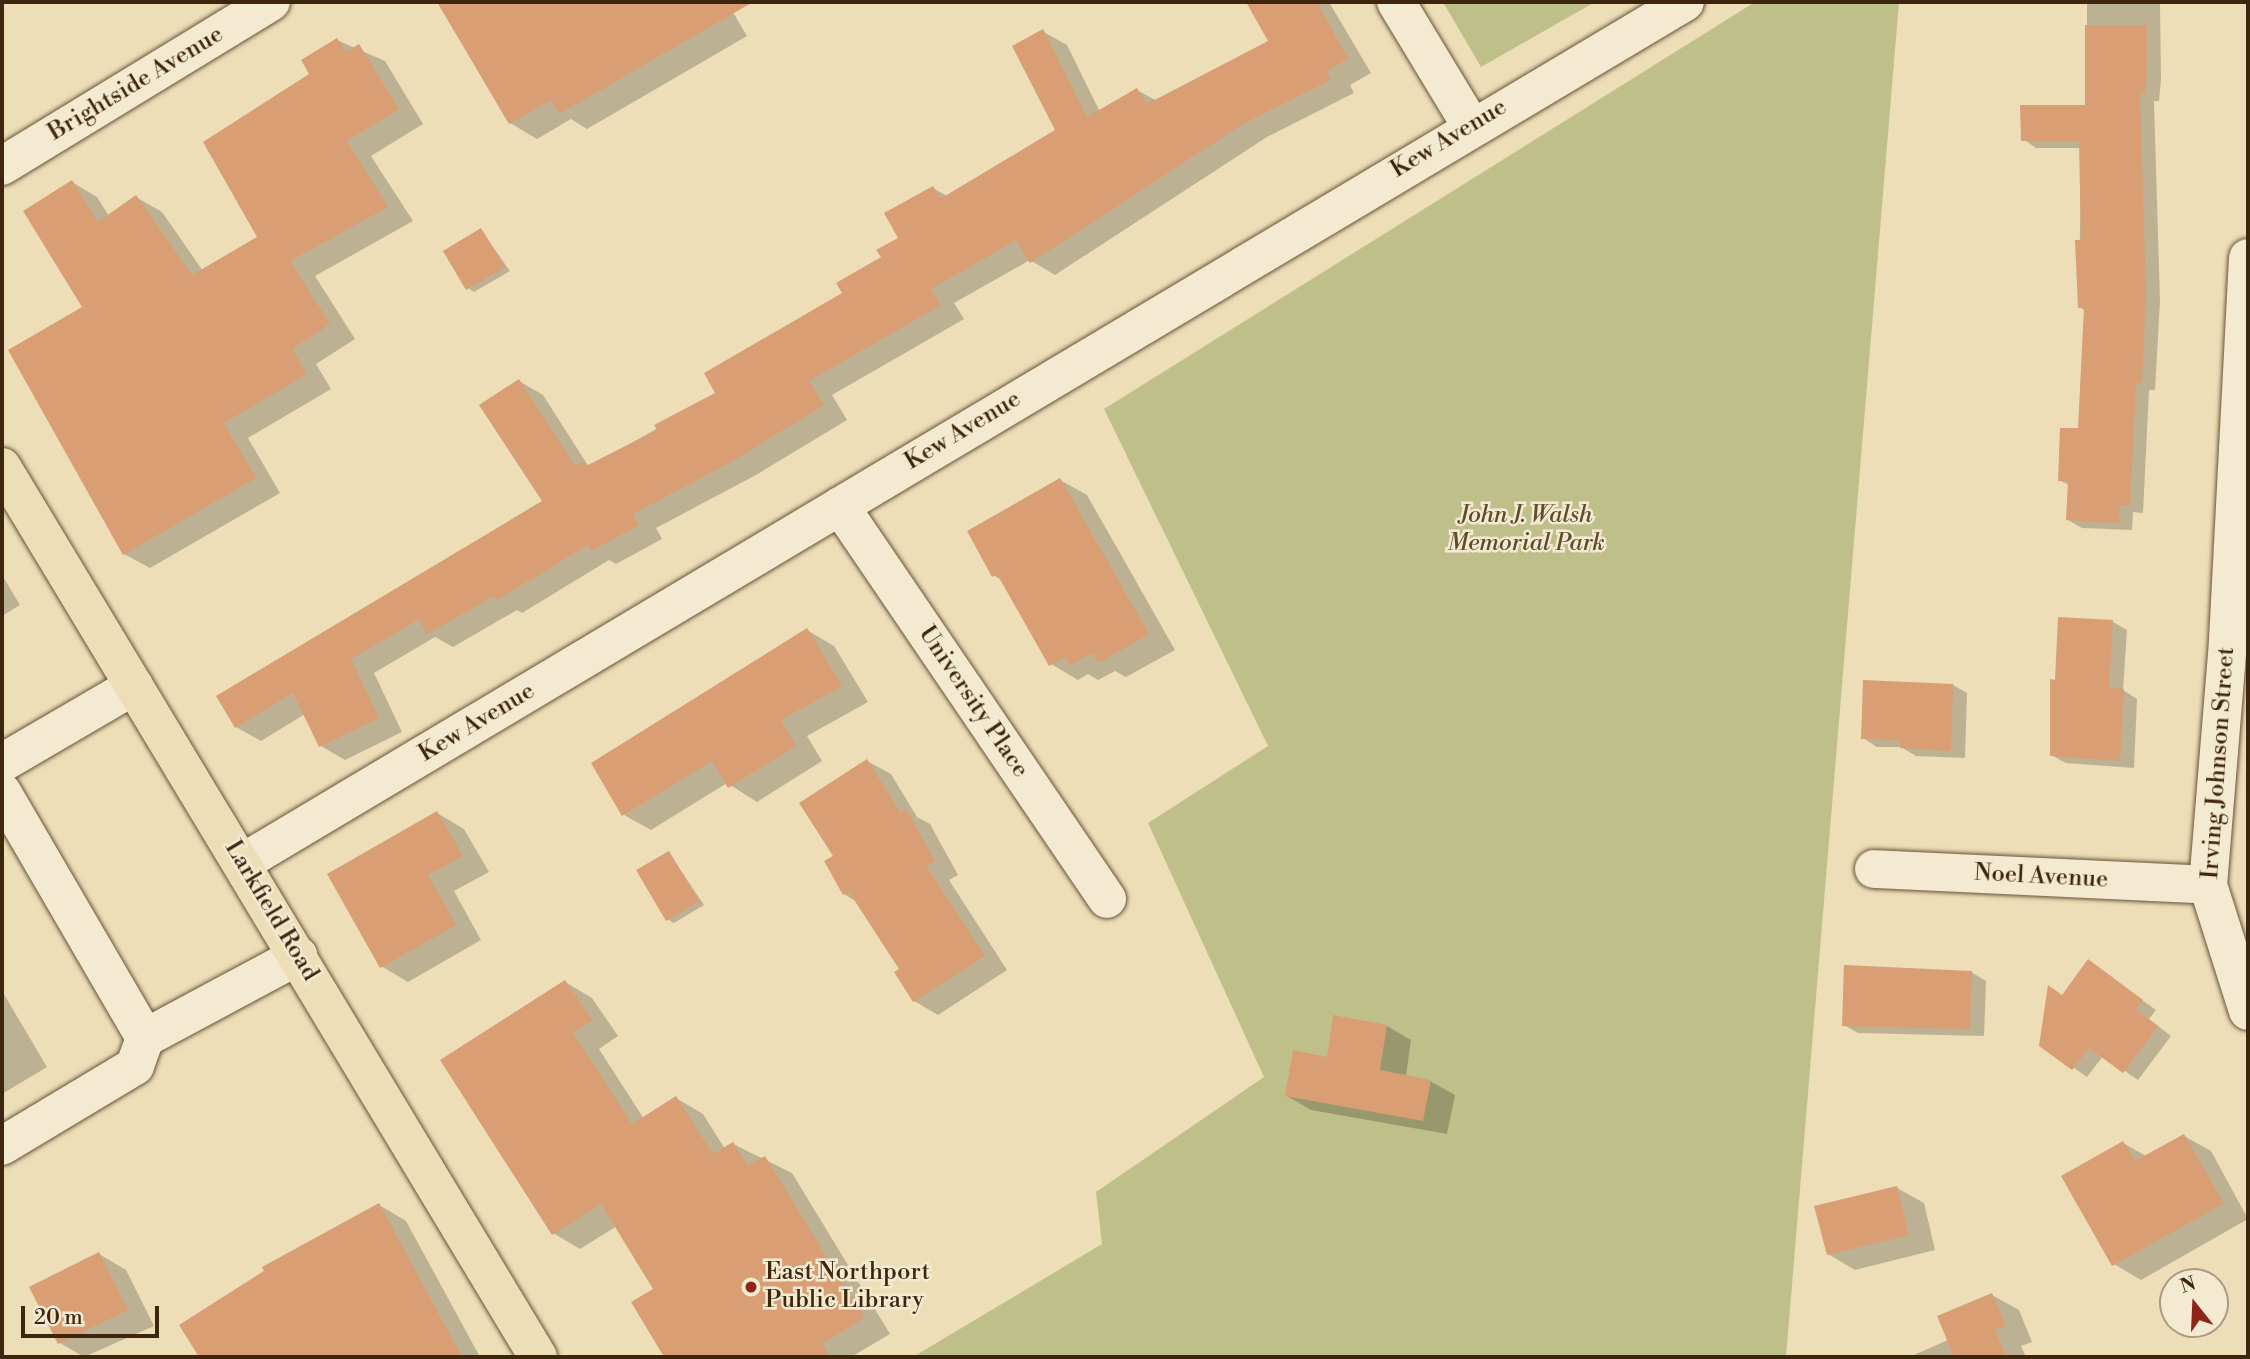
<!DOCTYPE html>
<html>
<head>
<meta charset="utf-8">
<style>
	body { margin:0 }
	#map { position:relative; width:2250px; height:1359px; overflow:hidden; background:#eddeb8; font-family:"Libre Bodoni",serif }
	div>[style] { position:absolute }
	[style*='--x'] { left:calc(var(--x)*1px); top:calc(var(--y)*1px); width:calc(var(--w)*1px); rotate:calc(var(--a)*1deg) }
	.green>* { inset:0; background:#bfbf8a }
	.shadow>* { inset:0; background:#0003 }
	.building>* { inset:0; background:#d99e73 }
	.roads { filter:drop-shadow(0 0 2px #6a5338) drop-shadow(0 0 2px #6a5338) }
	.minor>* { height:38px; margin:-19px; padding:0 19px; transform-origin:19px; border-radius:19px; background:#f3ead1 }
	.major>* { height:38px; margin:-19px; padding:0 19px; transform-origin:19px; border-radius:19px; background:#eddeb8 }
	.dots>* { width:19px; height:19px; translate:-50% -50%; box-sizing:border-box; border:4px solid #f3ead1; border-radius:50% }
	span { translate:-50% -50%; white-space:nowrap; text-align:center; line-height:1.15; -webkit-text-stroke:5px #f3ead1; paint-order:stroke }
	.street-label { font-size:24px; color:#3e250d }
	.park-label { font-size:24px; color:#5e4c2c; font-style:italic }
	.poi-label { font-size:24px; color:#3e250d }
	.left { translate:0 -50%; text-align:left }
	.frame { position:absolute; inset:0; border:4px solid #3e250d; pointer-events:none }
	.north { position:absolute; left:2159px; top:1268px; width:70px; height:70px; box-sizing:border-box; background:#f3ead1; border:2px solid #ab9b83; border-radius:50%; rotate:342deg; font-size:19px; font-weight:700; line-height:28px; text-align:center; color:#3e250d }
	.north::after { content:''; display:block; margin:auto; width:24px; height:32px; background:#8f2418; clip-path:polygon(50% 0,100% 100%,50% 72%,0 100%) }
	.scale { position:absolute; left:21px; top:1306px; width:138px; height:32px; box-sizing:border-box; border:4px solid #3e250d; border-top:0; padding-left:9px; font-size:21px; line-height:24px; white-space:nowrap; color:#3e250d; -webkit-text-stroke:5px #f3ead1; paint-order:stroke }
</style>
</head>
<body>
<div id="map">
	<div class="green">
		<div style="clip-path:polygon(1443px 2px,1595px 2px,1481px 67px)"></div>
		<div style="clip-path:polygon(1755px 2px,1899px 2px,1786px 1357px,913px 1357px,1102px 1244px,1096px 1192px,1264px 1077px,1148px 823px,1268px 746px,1104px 409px)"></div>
	</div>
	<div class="shadow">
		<div style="clip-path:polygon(464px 2px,727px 2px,747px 36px,587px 129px,571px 119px,537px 139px,510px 123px,446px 13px)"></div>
		<div style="clip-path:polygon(1248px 2px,1329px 2px,1371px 73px,1350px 85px,1354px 93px,1267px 137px,1055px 275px,1030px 260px,954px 303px,964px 319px,832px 395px,847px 420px,756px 475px,656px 528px,662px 539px,616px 564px,609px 560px,522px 613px,517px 610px,453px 647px,435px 637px,374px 673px,402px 732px,345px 760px,321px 746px,305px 714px,261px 741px,236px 727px,544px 502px,519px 381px,543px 395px,589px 467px,718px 394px,845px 294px,901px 239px,933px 188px,947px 196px,1057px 130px,1042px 31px,1067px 45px,1100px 112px,1137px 90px,1157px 101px,1270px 41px)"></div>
		<div style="clip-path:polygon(2087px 2px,2160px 2px,2161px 80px,2159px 101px,2154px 101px,2160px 301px,2155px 390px,2149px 390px,2143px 513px,2133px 512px,2132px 530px,2082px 528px,2068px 520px,2069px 485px,2059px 480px,2080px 430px,2086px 311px,2079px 307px,2081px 148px,2036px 148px,2023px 139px,2087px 107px)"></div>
		<div style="clip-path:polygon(337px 40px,385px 61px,423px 124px,371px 156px,413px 221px,315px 276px,355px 339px,316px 364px,331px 389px,248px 438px,280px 493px,150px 568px,124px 554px,84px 307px,72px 182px,97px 197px,109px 216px,136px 197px,162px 212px,203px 271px,260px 237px,311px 75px)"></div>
		<div style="clip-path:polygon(481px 230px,510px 271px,474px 292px,468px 288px)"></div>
		<div style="clip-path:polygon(1060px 480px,1087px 495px,1175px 650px,1126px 677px,1115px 671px,1098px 680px,1088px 674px,1078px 680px,1051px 664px,1003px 581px,993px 575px)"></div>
		<div style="clip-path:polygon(2px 575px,20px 605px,2px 616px)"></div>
		<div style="clip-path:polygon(2113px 622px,2127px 630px,2123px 690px,2137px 699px,2134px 768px,2066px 763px,2051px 755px,2056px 681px)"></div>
		<div style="clip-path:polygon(807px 630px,834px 646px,868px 702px,807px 736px,822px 761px,757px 802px,727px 783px,651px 830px,624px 815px)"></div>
		<div style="clip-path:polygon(1865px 682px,1953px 685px,1967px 693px,1965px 758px,1916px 756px,1901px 747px,1877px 747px,1863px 738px)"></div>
		<div style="clip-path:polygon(867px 761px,891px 774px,917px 817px,930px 824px,958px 875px,949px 880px,1007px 970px,938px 1015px,914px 1001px,901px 970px,857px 902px,844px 894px,835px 856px)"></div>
		<div style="clip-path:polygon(437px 813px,464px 829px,489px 872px,454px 891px,481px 940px,408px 982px,381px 966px)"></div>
		<div style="clip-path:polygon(669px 853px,704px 905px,674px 923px,667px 919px)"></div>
		<div style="clip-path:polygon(2089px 962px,2156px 1010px,2149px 1019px,2171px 1036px,2138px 1080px,2103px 1056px,2087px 1077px,2041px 1045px,2064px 996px)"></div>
		<div style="clip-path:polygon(1971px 972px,1986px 981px,1984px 1036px,1858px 1033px,1844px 1025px)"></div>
		<div style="clip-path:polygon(565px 982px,592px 998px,618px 1036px,599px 1049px,644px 1119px,676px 1098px,703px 1114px,725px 1149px,733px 1144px,792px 1173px,890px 1334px,851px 1357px,666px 1357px,633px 1303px,656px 1289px,617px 1226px,580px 1249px,553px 1233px)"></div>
		<div style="clip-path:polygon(2px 991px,47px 1067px,2px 1094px)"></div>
		<div style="clip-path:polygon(1387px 1026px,1411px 1040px,1406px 1076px,1430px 1081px,1455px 1095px,1447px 1134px,1311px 1110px,1287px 1096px,1329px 1059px)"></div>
		<div style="clip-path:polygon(2184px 1136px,2211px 1151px,2248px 1219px,2141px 1280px,2114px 1264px,2123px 1143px,2146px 1156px)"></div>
		<div style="clip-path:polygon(1897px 1188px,1924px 1203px,1935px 1250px,1855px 1270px,1828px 1254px)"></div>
		<div style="clip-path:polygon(379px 1205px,406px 1221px,480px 1357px,201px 1357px,181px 1326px)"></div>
		<div style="clip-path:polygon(99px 1254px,126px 1270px,154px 1326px,84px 1357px,60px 1343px)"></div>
		<div style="clip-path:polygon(1992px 1295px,2019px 1310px,2032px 1342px,2021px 1346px,2026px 1357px,1909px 1357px,1948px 1340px)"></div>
	</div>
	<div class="building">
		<div style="clip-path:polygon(437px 2px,753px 2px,559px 114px,551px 100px,509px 124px)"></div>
		<div style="clip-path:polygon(1246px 2px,1317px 2px,1348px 59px,1326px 71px,1331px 80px,1243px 124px,1030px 263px,1016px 240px,931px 289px,941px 305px,809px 381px,824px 405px,731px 462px,633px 514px,639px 525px,591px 551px,588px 545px,497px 600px,494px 596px,427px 634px,419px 619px,351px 659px,379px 718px,319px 747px,293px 693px,235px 728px,216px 696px,542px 501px,479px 405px,519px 379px,575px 466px,583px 461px,586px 466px,657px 430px,654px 425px,715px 393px,704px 373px,842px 293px,836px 283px,881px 257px,876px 250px,898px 238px,884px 213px,933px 186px,940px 199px,1055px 130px,1012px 46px,1043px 29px,1087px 117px,1137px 88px,1147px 104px,1268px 41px)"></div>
		<div style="clip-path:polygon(2085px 25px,2147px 25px,2147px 71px,2145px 94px,2140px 94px,2146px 292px,2142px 383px,2136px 383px,2130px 506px,2120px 505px,2119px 523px,2066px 520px,2068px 481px,2058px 481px,2060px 428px,2078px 428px,2084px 308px,2078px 308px,2075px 240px,2081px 240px,2079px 141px,2021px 141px,2020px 105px,2085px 105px)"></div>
		<div style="clip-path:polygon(337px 38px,346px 52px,359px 44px,399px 109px,347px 141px,388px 207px,290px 261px,330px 324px,292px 349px,307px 374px,224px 423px,256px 478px,123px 555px,8px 350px,82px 307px,23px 211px,72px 180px,98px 222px,136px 195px,192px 275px,257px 237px,203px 142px,309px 74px,301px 60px)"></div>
		<div style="clip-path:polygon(481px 228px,505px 267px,466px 290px,443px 251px)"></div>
		<div style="clip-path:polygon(1060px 478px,1149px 634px,1098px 663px,1092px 653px,1070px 665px,1065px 657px,1049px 666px,997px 574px,992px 577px,967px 531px)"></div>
		<div style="clip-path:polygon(2058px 617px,2113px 620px,2109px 688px,2124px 689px,2120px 761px,2050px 756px,2050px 679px,2055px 680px)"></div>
		<div style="clip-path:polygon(807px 628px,842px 686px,781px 720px,796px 746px,728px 788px,712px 761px,622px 816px,591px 763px)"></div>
		<div style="clip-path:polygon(1863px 680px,1953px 684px,1951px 751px,1900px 748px,1900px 740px,1861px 739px)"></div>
		<div style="clip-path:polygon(867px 759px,900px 812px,906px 809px,935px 861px,926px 866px,985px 956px,913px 1002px,894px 972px,899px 969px,849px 892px,843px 895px,824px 861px,833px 856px,799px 803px)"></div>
		<div style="clip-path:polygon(437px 811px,463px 856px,428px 875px,456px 925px,380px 968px,327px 874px)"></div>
		<div style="clip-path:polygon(669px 851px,699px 901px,666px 921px,636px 870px)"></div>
		<div style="clip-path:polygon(2088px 959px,2143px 1000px,2136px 1010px,2158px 1026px,2123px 1073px,2089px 1048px,2072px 1070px,2039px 1046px,2048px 985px,2062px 995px)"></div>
		<div style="clip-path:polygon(1844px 965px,1972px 971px,1970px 1029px,1842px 1026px)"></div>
		<div style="clip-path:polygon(565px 980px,592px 1020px,573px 1033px,632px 1124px,676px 1096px,713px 1154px,733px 1142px,748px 1166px,765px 1156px,864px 1318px,822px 1344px,830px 1357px,664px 1357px,631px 1302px,653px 1289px,601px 1204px,552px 1235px,440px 1060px)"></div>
		<div style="clip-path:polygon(1333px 1015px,1387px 1025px,1380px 1070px,1431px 1080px,1423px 1121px,1285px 1096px,1293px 1050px,1327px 1057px)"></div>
		<div style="clip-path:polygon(2184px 1134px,2224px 1203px,2112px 1266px,2061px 1176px,2123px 1141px,2135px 1161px)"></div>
		<div style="clip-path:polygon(1897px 1186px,1909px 1235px,1827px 1255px,1814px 1206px)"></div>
		<div style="clip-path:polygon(379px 1203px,462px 1357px,199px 1357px,179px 1325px,264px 1271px,262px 1267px)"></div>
		<div style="clip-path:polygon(99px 1252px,128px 1310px,58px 1344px,29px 1287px)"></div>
		<div style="clip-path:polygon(1992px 1293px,2006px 1326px,1995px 1330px,2007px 1357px,1954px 1357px,1937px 1316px)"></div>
	</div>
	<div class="roads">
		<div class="minor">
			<div style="--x:1396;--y:2;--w:145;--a:58.8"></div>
			<div style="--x:2;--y:166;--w:315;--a:-31.4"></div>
			<div style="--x:2248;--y:258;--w:385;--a:93"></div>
			<div style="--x:2228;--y:642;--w:244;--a:94.7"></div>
			<div style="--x:2208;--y:885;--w:132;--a:72.4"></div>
			<div style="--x:840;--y:506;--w:475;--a:55.8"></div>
			<div style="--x:2;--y:763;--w:153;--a:-30.3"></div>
			<div style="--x:2;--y:792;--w:285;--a:59.8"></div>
			<div style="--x:145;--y:1038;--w:30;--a:110"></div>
			<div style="--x:135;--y:1066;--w:155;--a:149"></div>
			<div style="--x:242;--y:863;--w:1680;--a:-30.82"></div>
			<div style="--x:1874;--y:869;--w:334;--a:2.7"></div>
			<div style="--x:145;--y:1038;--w:174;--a:-28.2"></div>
		</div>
		<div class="major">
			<div style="--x:2;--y:467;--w:1039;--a:58.94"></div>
		</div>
	</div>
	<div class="dots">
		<div style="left:751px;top:1287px;background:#8f2418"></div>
	</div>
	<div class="street-label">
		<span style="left:136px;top:84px;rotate:-31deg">Brightside Avenue</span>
		<span style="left:1449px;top:139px;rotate:-31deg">Kew Avenue</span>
		<span style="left:963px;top:431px;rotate:-31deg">Kew Avenue</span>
		<span style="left:973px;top:702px;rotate:56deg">University Place</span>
		<span style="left:477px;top:723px;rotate:-31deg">Kew Avenue</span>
		<span style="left:2219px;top:763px;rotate:-86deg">Irving Johnson Street</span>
		<span style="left:2041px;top:877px;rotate:3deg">Noel Avenue</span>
		<span style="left:271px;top:911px;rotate:59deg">Larkfield Road</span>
	</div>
	<div class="park-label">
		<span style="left:1526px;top:530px">John J. Walsh<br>Memorial Park</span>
	</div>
	<div class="poi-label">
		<span class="left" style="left:765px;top:1287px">East Northport<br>Public Library</span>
	</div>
	<div class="frame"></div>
	<div class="north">N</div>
	<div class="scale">20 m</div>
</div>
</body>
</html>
